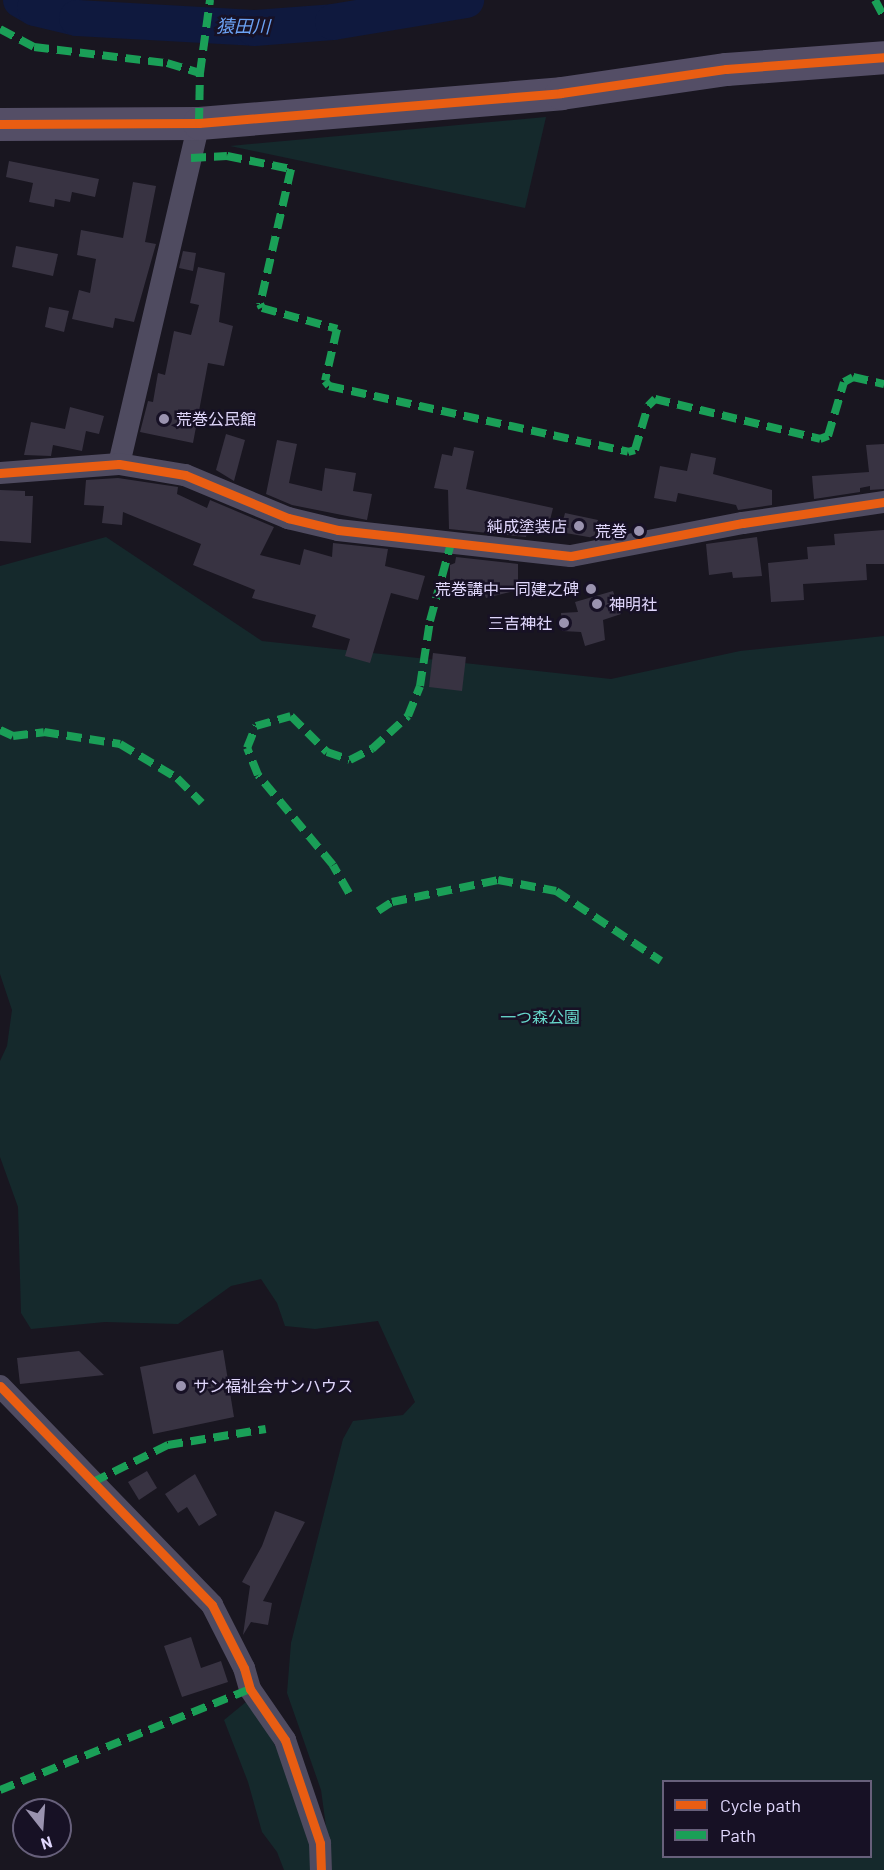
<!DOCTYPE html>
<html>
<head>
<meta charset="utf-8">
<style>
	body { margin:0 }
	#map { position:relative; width:884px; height:1870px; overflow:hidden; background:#191620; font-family:Barlow,"Noto Sans JP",sans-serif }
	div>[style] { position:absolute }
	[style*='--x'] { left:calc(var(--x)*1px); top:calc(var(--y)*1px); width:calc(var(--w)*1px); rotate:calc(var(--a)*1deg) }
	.green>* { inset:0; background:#15292c }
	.river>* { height:36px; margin:-18px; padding:0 18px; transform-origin:18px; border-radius:18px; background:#0f193e }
	.building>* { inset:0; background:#383342 }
	.street>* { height:22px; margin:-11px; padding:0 11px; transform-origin:11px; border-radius:11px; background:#4f4b60 }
	.secondary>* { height:33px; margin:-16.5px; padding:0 16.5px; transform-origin:16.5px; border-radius:16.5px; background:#544e66 }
	.quiet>* { height:8px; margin-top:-4px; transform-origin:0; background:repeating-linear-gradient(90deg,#1a9f57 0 15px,transparent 0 23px) }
	.cycleway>* { height:9px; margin:-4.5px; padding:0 4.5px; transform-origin:4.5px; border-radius:4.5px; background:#e95d12 }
	.dots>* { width:16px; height:16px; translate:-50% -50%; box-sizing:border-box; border:3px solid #171125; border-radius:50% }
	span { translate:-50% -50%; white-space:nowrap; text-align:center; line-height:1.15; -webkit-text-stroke:5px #171125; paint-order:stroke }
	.poi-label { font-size:16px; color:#e0d7fc }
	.left { translate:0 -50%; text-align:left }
	.right { translate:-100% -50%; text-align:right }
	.park-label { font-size:16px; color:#67d8cb }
	.water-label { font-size:18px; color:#6ca3f5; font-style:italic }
	.legend { position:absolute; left:662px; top:1780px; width:210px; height:78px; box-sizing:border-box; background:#171125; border:2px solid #67607b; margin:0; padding:8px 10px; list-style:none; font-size:18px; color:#e0d7fc }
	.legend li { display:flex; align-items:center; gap:12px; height:30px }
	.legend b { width:30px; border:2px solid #67607b }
	.north { position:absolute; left:12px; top:1798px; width:60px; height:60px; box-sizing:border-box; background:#171125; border:2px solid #67607b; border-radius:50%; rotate:163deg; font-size:16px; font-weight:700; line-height:24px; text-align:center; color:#e0d7fc }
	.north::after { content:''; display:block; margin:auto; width:21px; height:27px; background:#9a93af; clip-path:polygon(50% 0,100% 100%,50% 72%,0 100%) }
</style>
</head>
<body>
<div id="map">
	<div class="green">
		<div style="clip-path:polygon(546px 117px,525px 208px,230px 146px)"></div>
		<div style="clip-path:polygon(evenodd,106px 537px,262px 641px,611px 679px,740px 651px,884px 636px,884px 1870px,332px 1870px,321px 1790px,287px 1693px,291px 1643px,343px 1439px,353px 1421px,403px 1415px,415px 1402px,378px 1321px,315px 1329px,285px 1326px,277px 1303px,261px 1279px,231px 1286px,178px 1324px,105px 1322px,31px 1329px,21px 1313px,18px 1207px,0 1157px,0 1061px,7px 1046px,12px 1010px,0 974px,0 566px,106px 537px,664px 1782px,870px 1782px,870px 1856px,664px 1856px,664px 1782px)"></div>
		<div style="clip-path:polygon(246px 1702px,252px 1704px,277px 1749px,308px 1824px,313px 1870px,284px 1870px,277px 1852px,262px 1832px,248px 1782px,224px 1720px)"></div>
	</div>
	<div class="river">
		<div style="--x:21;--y:0;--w:16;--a:30"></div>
		<div style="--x:35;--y:8;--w:43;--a:13.4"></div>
		<div style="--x:77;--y:18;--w:177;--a:3.2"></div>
		<div style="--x:254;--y:28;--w:79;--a:-4.3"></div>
		<div style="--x:333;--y:22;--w:135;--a:-9.4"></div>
	</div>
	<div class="building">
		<div style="clip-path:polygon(9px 161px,99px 179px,95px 197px,72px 192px,70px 202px,55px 199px,54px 207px,29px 202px,33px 183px,6px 177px)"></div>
		<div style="clip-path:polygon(133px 182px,156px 186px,145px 242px,156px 244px,134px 322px,115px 318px,113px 328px,72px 319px,79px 290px,90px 293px,96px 259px,77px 255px,81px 230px,123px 238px)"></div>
		<div style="clip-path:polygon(16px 246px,58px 254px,53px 276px,12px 267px)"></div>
		<div style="clip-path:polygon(183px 251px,196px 253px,193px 271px,179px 268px)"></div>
		<div style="clip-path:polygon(198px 267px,225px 273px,219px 322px,233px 326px,224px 366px,208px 363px,193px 443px,140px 432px,148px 401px,153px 402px,158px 373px,165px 375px,174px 331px,191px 335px,199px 305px,190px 303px)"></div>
		<div style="clip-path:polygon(49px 307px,69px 311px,64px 332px,45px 327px)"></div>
		<div style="clip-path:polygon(70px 407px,104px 416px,99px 434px,86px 431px,82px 451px,53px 445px,51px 456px,24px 455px,31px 422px,65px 429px)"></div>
		<div style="clip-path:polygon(226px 434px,245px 440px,234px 481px,216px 470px)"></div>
		<div style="clip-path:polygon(277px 440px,297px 444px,289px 483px,322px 491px,325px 468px,356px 473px,353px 491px,372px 494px,367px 520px,292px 505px,266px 494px)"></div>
		<div style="clip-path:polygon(884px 444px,884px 489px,870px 490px,870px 486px,860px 488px,860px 492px,814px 499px,812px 476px,869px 472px,866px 445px)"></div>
		<div style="clip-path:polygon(454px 447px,474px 451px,466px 489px,553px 508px,549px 524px,530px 520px,526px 537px,449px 529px,448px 490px,434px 488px,442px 454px,452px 456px)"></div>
		<div style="clip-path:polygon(691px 453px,716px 458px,713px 474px,772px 490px,772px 505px,738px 510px,736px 505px,678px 493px,676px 502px,654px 498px,660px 466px,687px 471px)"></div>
		<div style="clip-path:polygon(118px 478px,178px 487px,177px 494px,207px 508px,210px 500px,274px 527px,260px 555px,300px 565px,304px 549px,332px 557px,333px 543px,388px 549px,385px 566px,425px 576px,418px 600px,391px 593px,370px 663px,345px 656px,350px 639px,312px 627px,316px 615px,252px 598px,255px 590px,193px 565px,201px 544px,123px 512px,122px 525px,102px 523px,104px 506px,84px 505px,86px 480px)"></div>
		<div style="clip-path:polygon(0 490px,25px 491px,25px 496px,33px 496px,31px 543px,0 541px)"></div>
		<div style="clip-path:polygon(565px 513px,598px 520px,594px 538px,560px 532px)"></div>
		<div style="clip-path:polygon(884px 530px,884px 564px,866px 564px,867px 580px,803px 584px,804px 600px,771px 602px,768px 563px,808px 559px,807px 547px,835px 545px,834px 534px)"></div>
		<div style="clip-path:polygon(757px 537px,762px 576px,733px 578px,732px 572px,709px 575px,706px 544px)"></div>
		<div style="clip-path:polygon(456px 557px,518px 564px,518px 590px,486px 598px,484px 593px,467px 591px,467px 585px,450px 585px,450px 565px,455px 563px)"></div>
		<div style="clip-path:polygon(613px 591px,621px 614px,603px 620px,605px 640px,585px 646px,581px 632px,562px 631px,561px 613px,578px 612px,575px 602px)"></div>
		<div style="clip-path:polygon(433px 653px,466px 657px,462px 691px,429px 687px)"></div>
		<div style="clip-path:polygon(223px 1350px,234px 1417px,153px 1434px,140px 1367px)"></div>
		<div style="clip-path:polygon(79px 1351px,104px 1375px,20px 1384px,17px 1358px)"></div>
		<div style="clip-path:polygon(147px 1471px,157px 1488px,139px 1500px,128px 1482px)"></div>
		<div style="clip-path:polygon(195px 1474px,217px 1515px,199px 1526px,187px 1507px,178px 1513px,165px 1494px)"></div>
		<div style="clip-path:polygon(275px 1511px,305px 1522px,263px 1601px,272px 1603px,268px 1625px,251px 1622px,243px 1635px,250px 1586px,242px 1582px,262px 1546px)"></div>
		<div style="clip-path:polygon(191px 1637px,201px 1668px,221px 1661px,228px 1682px,182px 1697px,164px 1646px)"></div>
	</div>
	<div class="street">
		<div style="--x:119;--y:464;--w:350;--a:-76.8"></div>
		<div style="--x:0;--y:473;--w:119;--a:-4.3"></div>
		<div style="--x:119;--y:464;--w:67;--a:9.5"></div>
		<div style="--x:185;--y:475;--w:112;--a:22.7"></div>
		<div style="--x:288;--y:518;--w:51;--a:13.5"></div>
		<div style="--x:338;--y:530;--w:234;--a:6.4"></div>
		<div style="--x:571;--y:556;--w:175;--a:-10.9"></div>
		<div style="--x:743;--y:523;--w:143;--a:-8.5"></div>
		<div style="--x:0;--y:1386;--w:305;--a:45.9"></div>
		<div style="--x:212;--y:1605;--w:71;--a:63.1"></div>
		<div style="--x:244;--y:1668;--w:22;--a:74"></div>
		<div style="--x:250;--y:1689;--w:62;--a:55.5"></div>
		<div style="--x:285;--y:1740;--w:109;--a:71.2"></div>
		<div style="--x:320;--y:1843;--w:27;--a:88"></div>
	</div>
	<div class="secondary">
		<div style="--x:0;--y:124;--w:199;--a:-0.3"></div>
		<div style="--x:199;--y:123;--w:363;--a:-4.7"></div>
		<div style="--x:561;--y:93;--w:167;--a:-8.3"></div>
		<div style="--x:726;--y:69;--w:158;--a:-4.3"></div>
	</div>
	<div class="quiet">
		<div style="--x:875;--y:0;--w:19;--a:62"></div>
		<div style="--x:0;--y:29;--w:38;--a:28"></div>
		<div style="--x:34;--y:47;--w:134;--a:6.9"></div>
		<div style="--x:167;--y:63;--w:34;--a:17"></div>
		<div style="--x:199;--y:123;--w:50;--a:-88.9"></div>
		<div style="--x:200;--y:73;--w:74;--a:-82.2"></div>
		<div style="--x:191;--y:158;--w:36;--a:-3"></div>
		<div style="--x:227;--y:156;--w:65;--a:11.5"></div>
		<div style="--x:291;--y:169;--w:139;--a:102.9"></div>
		<div style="--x:260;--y:304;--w:4;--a:63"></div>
		<div style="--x:262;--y:308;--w:78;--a:15.6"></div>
		<div style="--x:337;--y:329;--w:53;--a:103"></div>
		<div style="--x:325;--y:381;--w:6;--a:51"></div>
		<div style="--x:329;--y:386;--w:306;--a:12.4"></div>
		<div style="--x:628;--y:452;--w:7;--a:-16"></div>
		<div style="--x:635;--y:450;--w:46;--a:-73.5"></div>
		<div style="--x:648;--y:406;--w:10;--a:-45"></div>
		<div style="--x:655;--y:399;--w:170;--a:13.6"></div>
		<div style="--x:820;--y:439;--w:9;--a:-21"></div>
		<div style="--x:828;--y:436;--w:56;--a:-73.5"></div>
		<div style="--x:844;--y:382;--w:10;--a:-29"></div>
		<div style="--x:853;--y:377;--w:32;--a:13"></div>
		<div style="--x:0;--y:730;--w:14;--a:25"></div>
		<div style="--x:13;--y:736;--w:31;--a:-7"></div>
		<div style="--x:44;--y:732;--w:77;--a:9"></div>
		<div style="--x:120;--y:744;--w:66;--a:30.8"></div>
		<div style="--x:177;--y:778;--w:35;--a:45"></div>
		<div style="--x:349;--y:893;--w:32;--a:-120"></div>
		<div style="--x:333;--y:865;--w:117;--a:-129.8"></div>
		<div style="--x:258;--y:775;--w:29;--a:-112"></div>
		<div style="--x:247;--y:748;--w:24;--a:-68"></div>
		<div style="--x:256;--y:726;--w:36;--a:-16"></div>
		<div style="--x:291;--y:716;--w:51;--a:45"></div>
		<div style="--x:327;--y:752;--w:24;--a:19"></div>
		<div style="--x:350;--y:760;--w:25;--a:-27"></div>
		<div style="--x:372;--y:749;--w:49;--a:-42.5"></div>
		<div style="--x:408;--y:716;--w:32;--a:-68"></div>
		<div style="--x:420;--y:686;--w:66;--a:-81.3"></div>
		<div style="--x:430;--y:621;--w:81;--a:-74.9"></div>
		<div style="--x:378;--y:911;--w:17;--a:-33"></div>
		<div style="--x:392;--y:902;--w:108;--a:-11.7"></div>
		<div style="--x:498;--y:880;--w:59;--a:10.7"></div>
		<div style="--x:556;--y:891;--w:126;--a:33.7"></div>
		<div style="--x:93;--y:1482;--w:84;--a:-26.3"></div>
		<div style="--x:168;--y:1445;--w:99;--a:-9.3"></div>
		<div style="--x:0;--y:1790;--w:270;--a:-22"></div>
	</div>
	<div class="cycleway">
		<div style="--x:0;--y:124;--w:199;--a:-0.3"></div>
		<div style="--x:199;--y:123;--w:363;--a:-4.7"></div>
		<div style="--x:561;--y:93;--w:167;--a:-8.3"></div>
		<div style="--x:726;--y:69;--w:158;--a:-4.3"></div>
		<div style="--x:0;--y:473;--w:119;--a:-4.3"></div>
		<div style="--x:119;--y:464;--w:67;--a:9.5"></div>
		<div style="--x:185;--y:475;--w:112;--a:22.7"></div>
		<div style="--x:288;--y:518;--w:51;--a:13.5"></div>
		<div style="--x:338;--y:530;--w:234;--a:6.4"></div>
		<div style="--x:571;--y:556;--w:175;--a:-10.9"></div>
		<div style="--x:743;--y:523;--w:143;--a:-8.5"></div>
		<div style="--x:0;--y:1386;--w:305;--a:45.9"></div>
		<div style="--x:212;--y:1605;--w:71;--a:63.1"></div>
		<div style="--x:244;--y:1668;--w:22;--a:74"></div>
		<div style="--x:250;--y:1689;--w:62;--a:55.5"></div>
		<div style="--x:285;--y:1740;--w:109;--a:71.2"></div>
		<div style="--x:320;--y:1843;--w:27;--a:88"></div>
	</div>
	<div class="dots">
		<div style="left:164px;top:419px;background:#9a93af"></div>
		<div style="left:579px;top:526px;background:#9a93af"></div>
		<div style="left:639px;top:531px;background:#9a93af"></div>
		<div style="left:591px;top:589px;background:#9a93af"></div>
		<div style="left:597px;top:604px;background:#9a93af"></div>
		<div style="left:564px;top:623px;background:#9a93af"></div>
		<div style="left:181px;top:1386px;background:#9a93af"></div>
	</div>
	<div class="poi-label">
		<span class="left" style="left:176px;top:419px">荒巻公民館</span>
		<span class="right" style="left:567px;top:526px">純成塗装店</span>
		<span class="right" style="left:627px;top:531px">荒巻</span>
		<span class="right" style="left:579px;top:589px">荒巻講中一同建之碑</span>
		<span class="left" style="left:609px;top:604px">神明社</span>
		<span class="right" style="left:552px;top:623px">三吉神社</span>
		<span class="left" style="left:193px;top:1386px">サン福祉会サンハウス</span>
	</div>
	<div class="park-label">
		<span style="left:540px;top:1017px">一つ森公園</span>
	</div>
	<div class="water-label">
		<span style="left:243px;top:26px;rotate:1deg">猿田川</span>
	</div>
	<ul class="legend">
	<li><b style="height:8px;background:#e95d12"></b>Cycle path</li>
	<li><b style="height:8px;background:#1a9f57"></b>Path</li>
	</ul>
	<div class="north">N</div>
</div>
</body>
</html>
